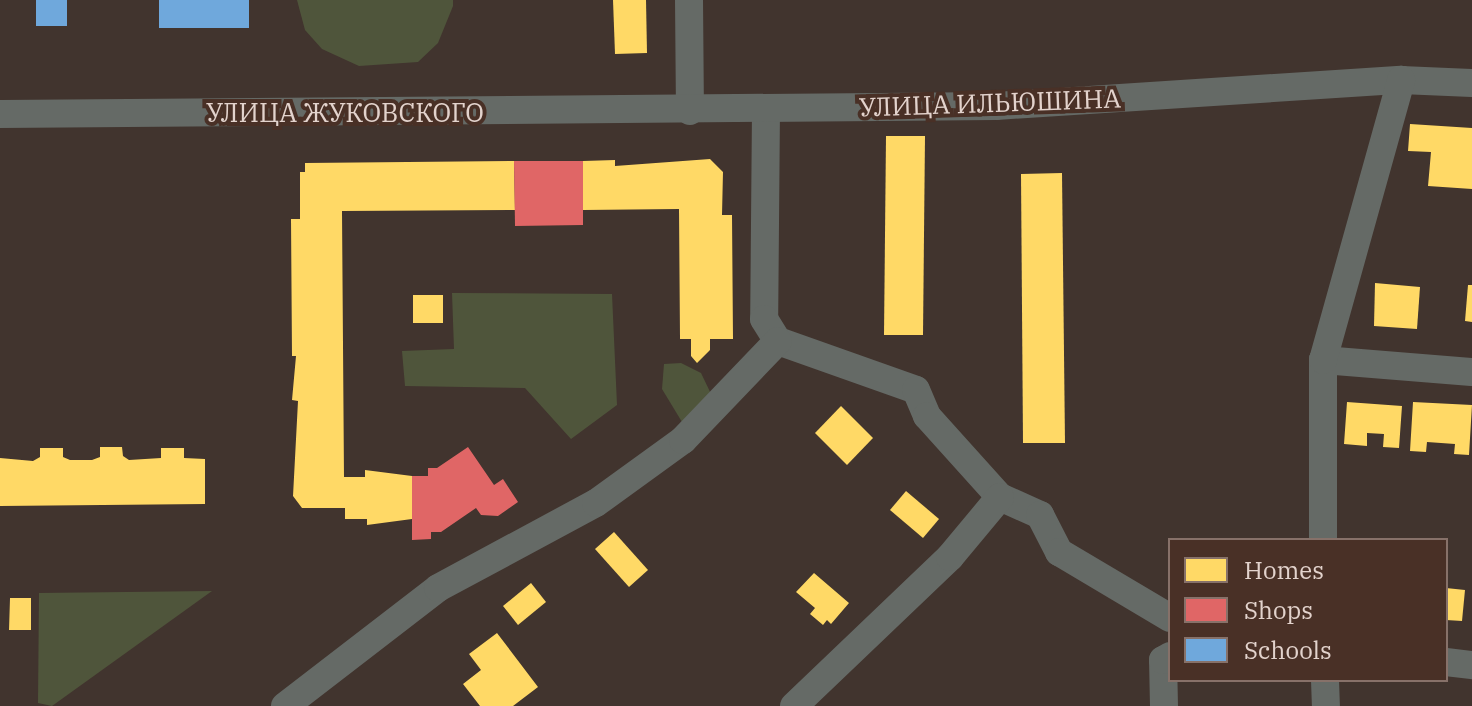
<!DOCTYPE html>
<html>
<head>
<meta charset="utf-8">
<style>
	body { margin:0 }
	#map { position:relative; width:1472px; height:706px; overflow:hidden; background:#41342e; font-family:"IBM Plex Serif",serif }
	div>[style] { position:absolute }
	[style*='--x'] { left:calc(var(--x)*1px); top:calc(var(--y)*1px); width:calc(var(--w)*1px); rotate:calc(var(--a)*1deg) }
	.green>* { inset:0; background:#4f553b }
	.homes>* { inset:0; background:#ffd966 }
	.shops>* { inset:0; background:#e06666 }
	.schools>* { inset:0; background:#6fa8dc }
	.minor>* { height:28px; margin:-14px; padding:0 14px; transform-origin:14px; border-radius:14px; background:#656a66 }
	span { translate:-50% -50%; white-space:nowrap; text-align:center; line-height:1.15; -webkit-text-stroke:8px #493026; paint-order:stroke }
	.street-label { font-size:26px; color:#e3d3cd }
	.legend { position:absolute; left:1168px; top:538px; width:280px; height:144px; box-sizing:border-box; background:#493026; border:2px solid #877169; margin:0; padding:10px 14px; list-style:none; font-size:24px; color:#e3d3cd }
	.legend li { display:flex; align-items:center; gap:16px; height:40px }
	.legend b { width:40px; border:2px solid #877169 }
</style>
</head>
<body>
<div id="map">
	<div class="green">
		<div style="clip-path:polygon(297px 0,453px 0,453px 6px,438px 43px,418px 62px,359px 66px,322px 49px,305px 30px)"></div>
		<div style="clip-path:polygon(452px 293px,612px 294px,617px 405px,571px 439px,525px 388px,405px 386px,402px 351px,454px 349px)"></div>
		<div style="clip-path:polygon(681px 363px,701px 373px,713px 398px,682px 422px,662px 389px,664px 364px)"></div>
		<div style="clip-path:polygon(212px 591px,52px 706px,38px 703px,39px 593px)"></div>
	</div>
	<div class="homes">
		<div style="clip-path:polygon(613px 0,646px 0,647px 53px,615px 54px)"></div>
		<div style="clip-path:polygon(1410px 124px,1472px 128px,1472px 189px,1428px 186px,1431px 152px,1408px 151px)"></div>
		<div style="clip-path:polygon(886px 136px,925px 136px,923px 335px,884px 335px)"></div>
		<div style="clip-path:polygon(710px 159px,723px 172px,722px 215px,732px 215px,733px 339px,710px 339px,710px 350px,697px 363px,691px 356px,691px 339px,680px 339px,679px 209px,583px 210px,583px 161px,615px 160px,615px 166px)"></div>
		<div style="clip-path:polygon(514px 161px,515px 210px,342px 211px,344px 477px,365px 477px,365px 470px,412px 476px,412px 519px,367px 525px,367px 519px,345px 519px,345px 508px,302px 508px,293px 496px,298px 401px,292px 400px,296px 356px,292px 356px,291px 219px,300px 219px,300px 172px,305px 172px,305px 163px)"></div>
		<div style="clip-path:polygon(1062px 173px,1065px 443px,1023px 443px,1021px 174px)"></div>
		<div style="clip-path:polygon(1375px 283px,1420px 287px,1417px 329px,1374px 326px)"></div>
		<div style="clip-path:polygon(1468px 285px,1472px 285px,1472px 322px,1465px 321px)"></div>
		<div style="clip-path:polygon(413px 295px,443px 295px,443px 323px,413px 323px)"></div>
		<div style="clip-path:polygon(1347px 402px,1402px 406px,1399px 448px,1383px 447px,1384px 434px,1367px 433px,1367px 446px,1344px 444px)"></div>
		<div style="clip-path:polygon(1413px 402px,1472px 405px,1469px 455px,1454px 454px,1455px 444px,1427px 442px,1426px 452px,1410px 451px)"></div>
		<div style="clip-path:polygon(841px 406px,873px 438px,847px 465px,815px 433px)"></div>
		<div style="clip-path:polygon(100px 447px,122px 447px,123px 456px,129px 460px,161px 458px,161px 448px,184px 448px,184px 458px,205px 459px,205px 504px,0 506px,0 458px,33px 461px,40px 457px,40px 448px,63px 448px,63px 457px,70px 460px,92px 460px,100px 457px)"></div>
		<div style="clip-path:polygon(906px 491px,939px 519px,923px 538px,890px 510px)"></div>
		<div style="clip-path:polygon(614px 532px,648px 570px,629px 587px,595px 549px)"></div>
		<div style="clip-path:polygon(814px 573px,849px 603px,831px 624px,827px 620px,823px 625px,810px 614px,815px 608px,796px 592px)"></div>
		<div style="clip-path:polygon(531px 583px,546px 602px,518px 625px,503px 606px)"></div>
		<div style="clip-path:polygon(1446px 588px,1465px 590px,1462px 621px,1446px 620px)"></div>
		<div style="clip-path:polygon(10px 598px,31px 598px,31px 630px,9px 630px)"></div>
		<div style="clip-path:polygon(497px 633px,538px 687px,513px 706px,480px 706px,463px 684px,481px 670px,469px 654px)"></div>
	</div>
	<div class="shops">
		<div style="clip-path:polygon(514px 161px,583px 161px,583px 225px,515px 226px)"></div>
		<div style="clip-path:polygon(468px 447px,494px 485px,503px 479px,518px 502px,498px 516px,481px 515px,476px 508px,441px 532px,431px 532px,431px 539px,412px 540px,412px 476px,428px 476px,428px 468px,437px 468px)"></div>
	</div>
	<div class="schools">
		<div style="clip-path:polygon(36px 0,67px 0,67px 26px,36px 26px)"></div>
		<div style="clip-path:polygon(159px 0,249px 0,249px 28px,159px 28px)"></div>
	</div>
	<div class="minor">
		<div style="--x:689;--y:0;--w:111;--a:89.5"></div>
		<div style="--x:766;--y:109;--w:210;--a:90.5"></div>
		<div style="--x:764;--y:319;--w:26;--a:58"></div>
		<div style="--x:778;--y:341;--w:146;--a:19.5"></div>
		<div style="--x:916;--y:390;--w:28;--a:67"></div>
		<div style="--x:927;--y:416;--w:109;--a:48"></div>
		<div style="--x:1000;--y:497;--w:44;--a:24.2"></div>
		<div style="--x:1040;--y:515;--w:42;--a:62.8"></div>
		<div style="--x:1059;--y:552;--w:129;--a:30.7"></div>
		<div style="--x:0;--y:114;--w:996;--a:-0.46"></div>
		<div style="--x:996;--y:106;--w:406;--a:-3.7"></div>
		<div style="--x:1401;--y:80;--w:71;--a:2.4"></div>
		<div style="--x:1323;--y:360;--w:149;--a:4.6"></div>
		<div style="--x:1323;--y:540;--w:180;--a:-90"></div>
		<div style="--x:1323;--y:360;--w:291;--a:-74.4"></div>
		<div style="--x:1446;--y:662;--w:26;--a:7"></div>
		<div style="--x:1325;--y:680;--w:26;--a:88"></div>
		<div style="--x:285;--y:706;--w:193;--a:-37.6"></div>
		<div style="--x:438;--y:588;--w:179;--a:-28.3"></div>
		<div style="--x:596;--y:503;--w:107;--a:-35.9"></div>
		<div style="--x:683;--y:440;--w:137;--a:-46.2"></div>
		<div style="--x:794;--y:706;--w:216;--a:-43.7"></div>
		<div style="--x:950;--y:557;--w:78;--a:-50.2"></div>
		<div style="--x:1164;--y:706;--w:46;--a:-91.2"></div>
		<div style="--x:1163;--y:660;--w:8;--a:-30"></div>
	</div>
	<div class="street-label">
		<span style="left:990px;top:103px;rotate:-2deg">УЛИЦА ИЛЬЮШИНА</span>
		<span style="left:345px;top:113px">УЛИЦА ЖУКОВСКОГО</span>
	</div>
	<ul class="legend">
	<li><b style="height:22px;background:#ffd966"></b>Homes</li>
	<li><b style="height:22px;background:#e06666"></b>Shops</li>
	<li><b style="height:22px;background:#6fa8dc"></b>Schools</li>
	</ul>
</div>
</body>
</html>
